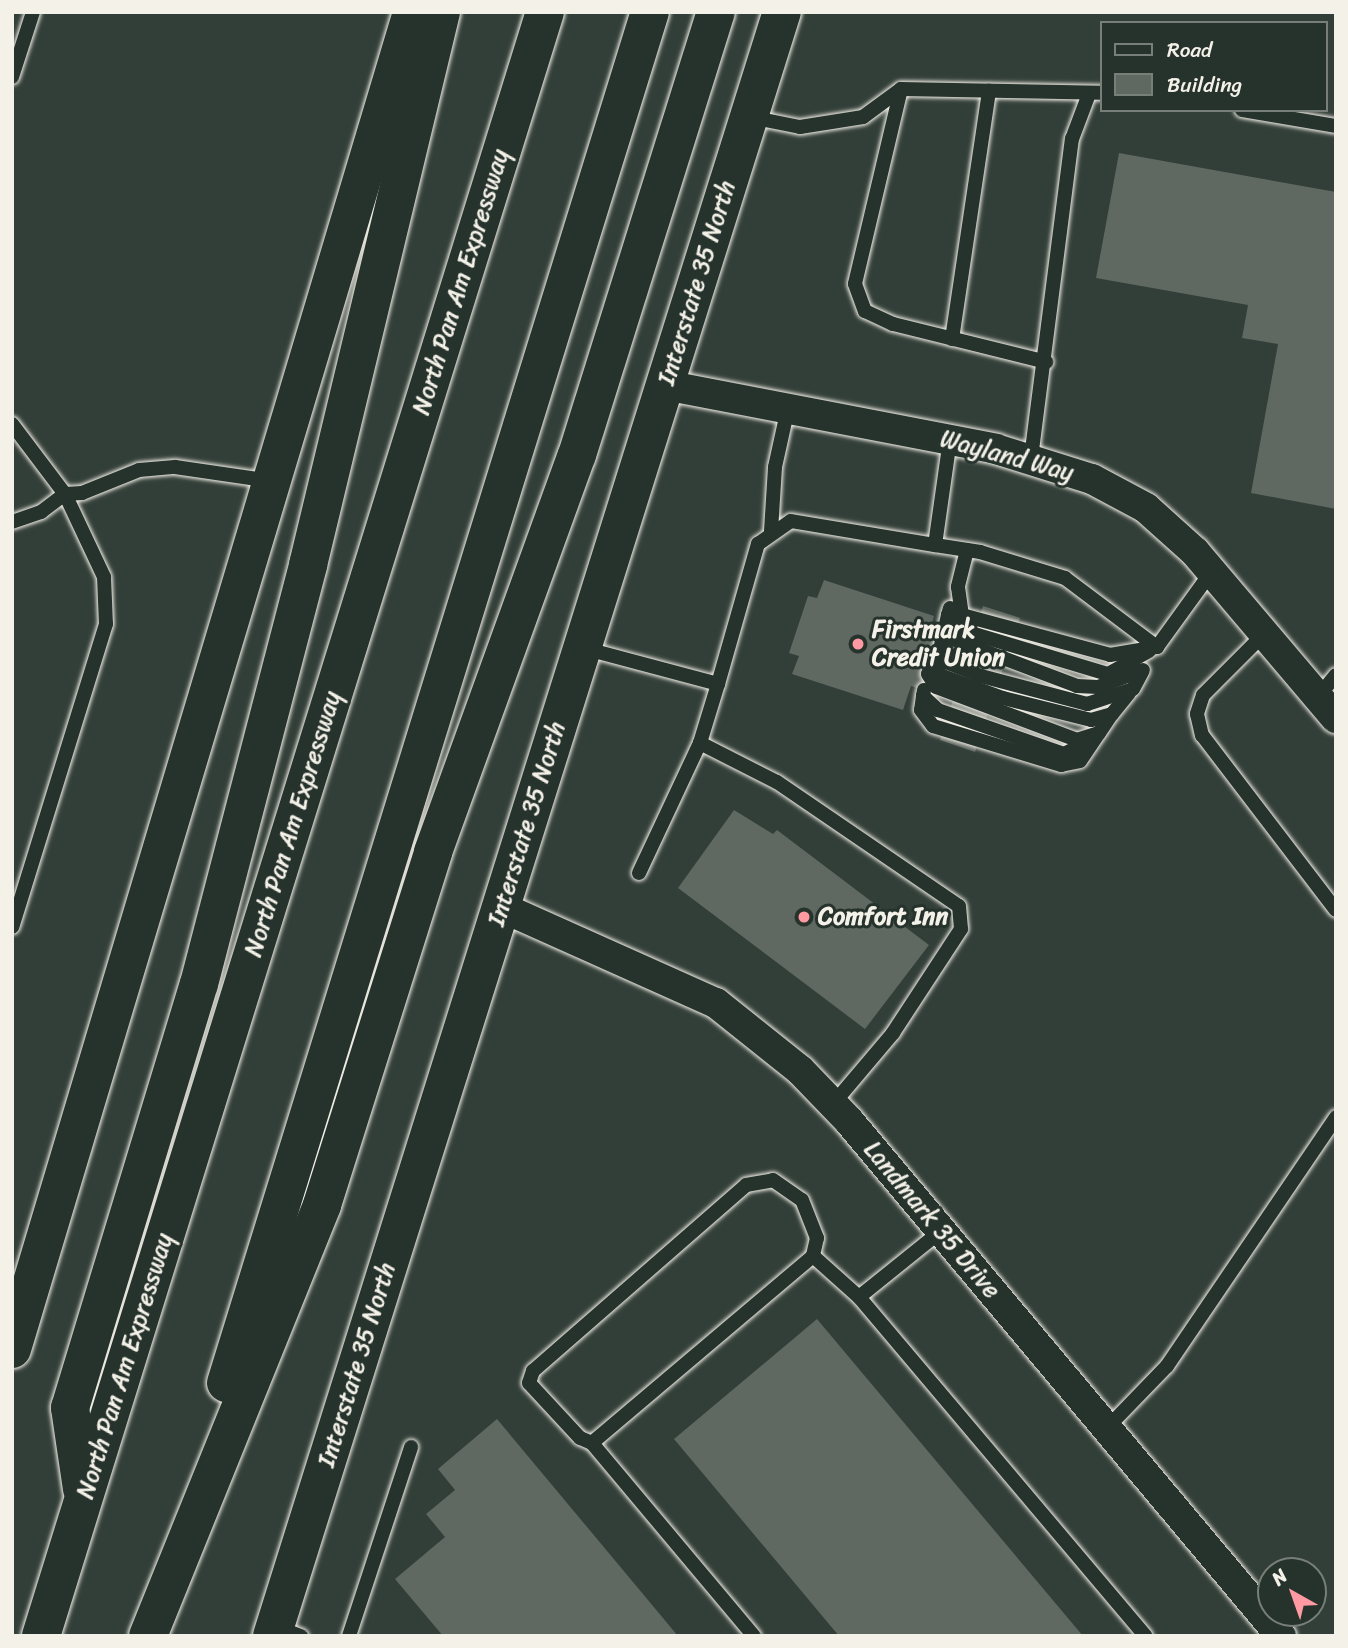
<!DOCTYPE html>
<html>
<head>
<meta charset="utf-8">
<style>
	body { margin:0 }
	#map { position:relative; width:1348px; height:1648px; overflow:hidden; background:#323e38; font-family:Sriracha,sans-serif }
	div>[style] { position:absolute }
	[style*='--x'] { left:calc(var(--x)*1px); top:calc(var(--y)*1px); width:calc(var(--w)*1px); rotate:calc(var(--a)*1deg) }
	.building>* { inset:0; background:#5f6861 }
	.roads { filter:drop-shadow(0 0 2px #f4f1e8) drop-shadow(0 0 2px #f4f1e8) }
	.lane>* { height:14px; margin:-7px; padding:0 7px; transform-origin:7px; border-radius:7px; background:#26332d }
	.street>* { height:30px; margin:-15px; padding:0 15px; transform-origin:15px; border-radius:15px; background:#26332d }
	.secondary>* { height:38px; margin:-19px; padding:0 19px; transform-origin:19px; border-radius:19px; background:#26332d }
	.highway>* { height:38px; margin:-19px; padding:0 19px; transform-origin:19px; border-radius:19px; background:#26332d }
	.dots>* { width:19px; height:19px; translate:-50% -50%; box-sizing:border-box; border:4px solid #26332d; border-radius:50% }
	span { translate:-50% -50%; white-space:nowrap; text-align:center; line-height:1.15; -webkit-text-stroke:6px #26332d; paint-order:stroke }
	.street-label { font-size:24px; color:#f4f1e8 }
	.poi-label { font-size:24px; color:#f4f1e8; font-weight:700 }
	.left { translate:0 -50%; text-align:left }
	.frame { position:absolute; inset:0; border:14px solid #f4f1e8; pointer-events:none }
	.legend { position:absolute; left:1100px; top:21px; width:228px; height:91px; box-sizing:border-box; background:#26332d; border:2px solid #787f78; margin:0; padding:9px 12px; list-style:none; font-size:21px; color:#f4f1e8 }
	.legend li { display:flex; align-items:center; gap:14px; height:35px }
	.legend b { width:35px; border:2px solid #787f78 }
	.north { position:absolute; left:1257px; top:1557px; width:70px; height:70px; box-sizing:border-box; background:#26332d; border:2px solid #787f78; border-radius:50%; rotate:320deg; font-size:19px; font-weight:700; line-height:28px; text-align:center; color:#f4f1e8 }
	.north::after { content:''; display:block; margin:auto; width:24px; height:32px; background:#ff9aa2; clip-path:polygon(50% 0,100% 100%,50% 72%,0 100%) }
</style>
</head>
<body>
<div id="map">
	<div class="building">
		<div style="clip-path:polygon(1119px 153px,1336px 192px,1336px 509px,1251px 493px,1278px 344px,1242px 338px,1248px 305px,1096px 278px)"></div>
		<div style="clip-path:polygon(824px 580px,934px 616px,928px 636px,968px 650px,983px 606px,1020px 618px,975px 752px,940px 740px,953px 700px,911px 686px,903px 710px,792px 674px,799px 656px,789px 653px,808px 596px,817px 598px)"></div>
		<div style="clip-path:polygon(734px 810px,773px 834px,777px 830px,929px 945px,865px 1029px,678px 888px)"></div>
		<div style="clip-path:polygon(817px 1319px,1083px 1636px,839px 1636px,674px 1439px)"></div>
		<div style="clip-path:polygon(497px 1419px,678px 1636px,443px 1636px,395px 1579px,445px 1537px,426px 1514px,455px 1490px,438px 1469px)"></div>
	</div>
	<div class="roads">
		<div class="lane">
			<div style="--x:12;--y:77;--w:68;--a:-72.1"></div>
			<div style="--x:901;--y:89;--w:200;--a:103.3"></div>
			<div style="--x:855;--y:284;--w:29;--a:70"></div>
			<div style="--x:865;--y:311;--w:31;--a:25"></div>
			<div style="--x:893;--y:324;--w:158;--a:13.9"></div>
			<div style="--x:1242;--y:110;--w:95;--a:9.7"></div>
			<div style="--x:750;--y:117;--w:51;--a:11.3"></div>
			<div style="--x:800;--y:127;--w:64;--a:-9"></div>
			<div style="--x:863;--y:117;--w:47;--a:-36.4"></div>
			<div style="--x:901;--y:89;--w:200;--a:1.1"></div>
			<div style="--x:952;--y:339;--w:251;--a:-81.5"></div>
			<div style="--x:12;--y:424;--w:88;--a:52.9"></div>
			<div style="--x:65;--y:494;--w:17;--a:-3"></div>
			<div style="--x:82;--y:493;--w:61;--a:-22"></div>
			<div style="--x:139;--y:470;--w:36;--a:-5"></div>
			<div style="--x:175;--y:467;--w:97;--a:8.3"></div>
			<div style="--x:1031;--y:458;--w:322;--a:-82.7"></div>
			<div style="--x:1072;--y:139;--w:48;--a:-69.3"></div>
			<div style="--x:12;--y:522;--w:31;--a:-19"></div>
			<div style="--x:41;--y:512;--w:30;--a:-37"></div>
			<div style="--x:65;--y:494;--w:92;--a:64.8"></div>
			<div style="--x:104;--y:577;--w:47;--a:87.6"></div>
			<div style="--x:106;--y:624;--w:317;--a:107.2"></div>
			<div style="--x:771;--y:531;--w:64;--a:-86.4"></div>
			<div style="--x:775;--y:467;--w:60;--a:-77.6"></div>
			<div style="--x:935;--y:545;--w:46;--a:8.8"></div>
			<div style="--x:980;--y:552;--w:89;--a:17"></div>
			<div style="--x:1065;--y:578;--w:115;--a:36.9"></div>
			<div style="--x:1157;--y:647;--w:94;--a:-54.1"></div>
			<div style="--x:967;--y:550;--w:38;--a:104"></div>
			<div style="--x:958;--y:587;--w:28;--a:82"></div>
			<div style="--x:962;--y:615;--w:153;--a:15.1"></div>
			<div style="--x:1110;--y:655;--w:48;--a:-9.7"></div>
			<div style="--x:950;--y:608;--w:7;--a:106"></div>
			<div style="--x:948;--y:615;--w:20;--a:49"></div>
			<div style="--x:961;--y:630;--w:153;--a:16.7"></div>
			<div style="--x:1108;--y:674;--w:47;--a:-29.3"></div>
			<div style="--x:948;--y:615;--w:36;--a:103"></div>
			<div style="--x:940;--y:650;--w:11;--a:75"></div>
			<div style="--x:943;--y:661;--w:41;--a:21.5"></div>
			<div style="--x:981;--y:676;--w:110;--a:14.8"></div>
			<div style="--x:1087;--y:704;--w:48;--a:-18.1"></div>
			<div style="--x:1133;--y:689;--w:19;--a:-62"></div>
			<div style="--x:948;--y:623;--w:15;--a:82"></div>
			<div style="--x:950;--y:638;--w:136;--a:20.7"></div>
			<div style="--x:1077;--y:686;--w:21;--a:3"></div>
			<div style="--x:1098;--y:687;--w:48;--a:-20.7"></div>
			<div style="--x:1266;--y:632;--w:89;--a:135"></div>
			<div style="--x:1203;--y:695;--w:20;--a:108"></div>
			<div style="--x:1197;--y:714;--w:22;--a:77"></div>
			<div style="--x:1202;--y:735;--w:220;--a:52.6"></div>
			<div style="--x:583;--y:648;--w:140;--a:14.9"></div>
			<div style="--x:718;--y:684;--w:62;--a:107"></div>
			<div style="--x:700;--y:743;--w:86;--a:26.9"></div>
			<div style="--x:777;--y:782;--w:220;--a:34.3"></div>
			<div style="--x:959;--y:906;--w:23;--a:85"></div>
			<div style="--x:961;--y:929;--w:124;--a:123.2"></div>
			<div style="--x:893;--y:1033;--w:93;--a:130.2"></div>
			<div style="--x:938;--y:653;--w:8;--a:120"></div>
			<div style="--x:934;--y:660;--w:16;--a:68"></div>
			<div style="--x:940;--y:675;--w:67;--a:20.1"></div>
			<div style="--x:1003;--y:698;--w:91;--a:14"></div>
			<div style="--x:1091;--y:720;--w:22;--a:-16"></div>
			<div style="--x:1112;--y:714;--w:27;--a:-51"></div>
			<div style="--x:934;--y:660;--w:15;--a:113"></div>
			<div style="--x:928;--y:674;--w:15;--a:58"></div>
			<div style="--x:936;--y:687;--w:151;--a:20.6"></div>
			<div style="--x:1077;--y:740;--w:23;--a:-18"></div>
			<div style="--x:1099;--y:733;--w:23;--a:-56"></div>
			<div style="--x:718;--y:684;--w:146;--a:-74.1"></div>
			<div style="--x:758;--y:544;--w:40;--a:-34.9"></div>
			<div style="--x:791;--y:521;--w:146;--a:9.5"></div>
			<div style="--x:935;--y:545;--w:106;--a:-81.9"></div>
			<div style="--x:924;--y:690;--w:6;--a:99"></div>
			<div style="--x:923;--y:696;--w:21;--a:43"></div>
			<div style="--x:938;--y:710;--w:133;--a:19.2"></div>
			<div style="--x:1064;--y:754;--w:29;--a:-27"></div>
			<div style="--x:923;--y:696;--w:14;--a:98"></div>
			<div style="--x:921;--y:710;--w:20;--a:53"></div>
			<div style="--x:933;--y:726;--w:134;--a:16.9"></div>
			<div style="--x:1061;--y:765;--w:19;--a:-12"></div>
			<div style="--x:1080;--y:761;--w:34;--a:-56"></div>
			<div style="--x:1318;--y:697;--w:28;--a:-51"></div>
			<div style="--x:639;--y:873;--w:144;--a:-64.9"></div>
			<div style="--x:773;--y:1180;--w:35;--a:35"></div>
			<div style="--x:802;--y:1200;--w:41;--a:68.5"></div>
			<div style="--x:817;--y:1238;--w:18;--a:103"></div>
			<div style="--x:813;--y:1256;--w:289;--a:139.8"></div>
			<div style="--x:592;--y:1443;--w:13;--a:-157"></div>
			<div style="--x:580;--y:1438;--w:75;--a:-132.8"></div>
			<div style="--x:529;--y:1383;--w:13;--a:-72"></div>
			<div style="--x:533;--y:1371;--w:283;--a:-41.1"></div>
			<div style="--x:746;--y:1185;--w:27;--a:-10"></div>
			<div style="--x:941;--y:1231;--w:105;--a:141.2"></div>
			<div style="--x:859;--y:1297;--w:444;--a:49.8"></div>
			<div style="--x:813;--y:1256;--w:62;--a:41.7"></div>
			<div style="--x:1107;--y:1428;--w:86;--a:-45.9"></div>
			<div style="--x:1167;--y:1366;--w:301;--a:-55.8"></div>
			<div style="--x:592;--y:1443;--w:252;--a:50"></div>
			<div style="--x:277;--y:1627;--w:26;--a:21"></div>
			<div style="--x:349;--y:1636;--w:199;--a:-71.8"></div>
		</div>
		<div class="street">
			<div style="--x:665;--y:385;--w:337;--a:10.9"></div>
			<div style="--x:996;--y:449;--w:101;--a:17.4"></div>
			<div style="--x:1092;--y:479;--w:61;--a:28.2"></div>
			<div style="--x:1146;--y:508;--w:66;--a:41.9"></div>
			<div style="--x:1195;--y:552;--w:218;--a:49.7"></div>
			<div style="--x:501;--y:907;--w:235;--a:24.1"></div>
			<div style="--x:716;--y:1003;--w:107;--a:38.6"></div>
			<div style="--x:800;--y:1070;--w:71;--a:46.1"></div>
			<div style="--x:849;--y:1121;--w:672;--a:50.01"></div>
		</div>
		<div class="secondary">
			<div style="--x:12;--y:1349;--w:1396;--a:-73.34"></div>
			<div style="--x:272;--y:1636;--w:1702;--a:-72.57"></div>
		</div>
		<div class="highway">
			<div style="--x:226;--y:1383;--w:1435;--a:-72.82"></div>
			<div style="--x:82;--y:1489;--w:82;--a:-98.4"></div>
			<div style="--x:70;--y:1408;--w:443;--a:-73.1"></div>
			<div style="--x:199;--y:984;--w:433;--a:-75.4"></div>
			<div style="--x:308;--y:565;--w:569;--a:-76.48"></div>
			<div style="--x:41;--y:1636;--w:1700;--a:-72.76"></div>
			<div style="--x:148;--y:1636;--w:465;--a:-68"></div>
			<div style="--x:322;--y:1205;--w:370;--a:-72.5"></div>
			<div style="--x:433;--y:852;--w:422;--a:-70.1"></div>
			<div style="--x:577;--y:455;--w:464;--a:-72.6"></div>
		</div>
	</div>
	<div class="dots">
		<div style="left:858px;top:644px;background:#ff9aa2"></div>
		<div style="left:804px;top:917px;background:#ff9aa2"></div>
	</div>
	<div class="street-label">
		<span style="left:461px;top:282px;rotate:-73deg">North Pan Am Expressway</span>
		<span style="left:697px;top:283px;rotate:-73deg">Interstate 35 North</span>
		<span style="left:1007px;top:456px;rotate:15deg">Wayland Way</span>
		<span style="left:293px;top:824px;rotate:-73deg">North Pan Am Expressway</span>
		<span style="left:527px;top:824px;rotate:-73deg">Interstate 35 North</span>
		<span style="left:932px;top:1220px;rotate:50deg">Landmark 35 Drive</span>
		<span style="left:357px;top:1365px;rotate:-73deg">Interstate 35 North</span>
		<span style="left:125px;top:1366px;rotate:-73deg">North Pan Am Expressway</span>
	</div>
	<div class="poi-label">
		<span class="left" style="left:872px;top:644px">Firstmark<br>Credit Union</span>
		<span class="left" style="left:818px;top:917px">Comfort Inn</span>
	</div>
	<div class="frame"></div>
	<ul class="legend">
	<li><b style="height:9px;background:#26332d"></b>Road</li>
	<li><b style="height:19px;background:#5f6861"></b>Building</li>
	</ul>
	<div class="north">N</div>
</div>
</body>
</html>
